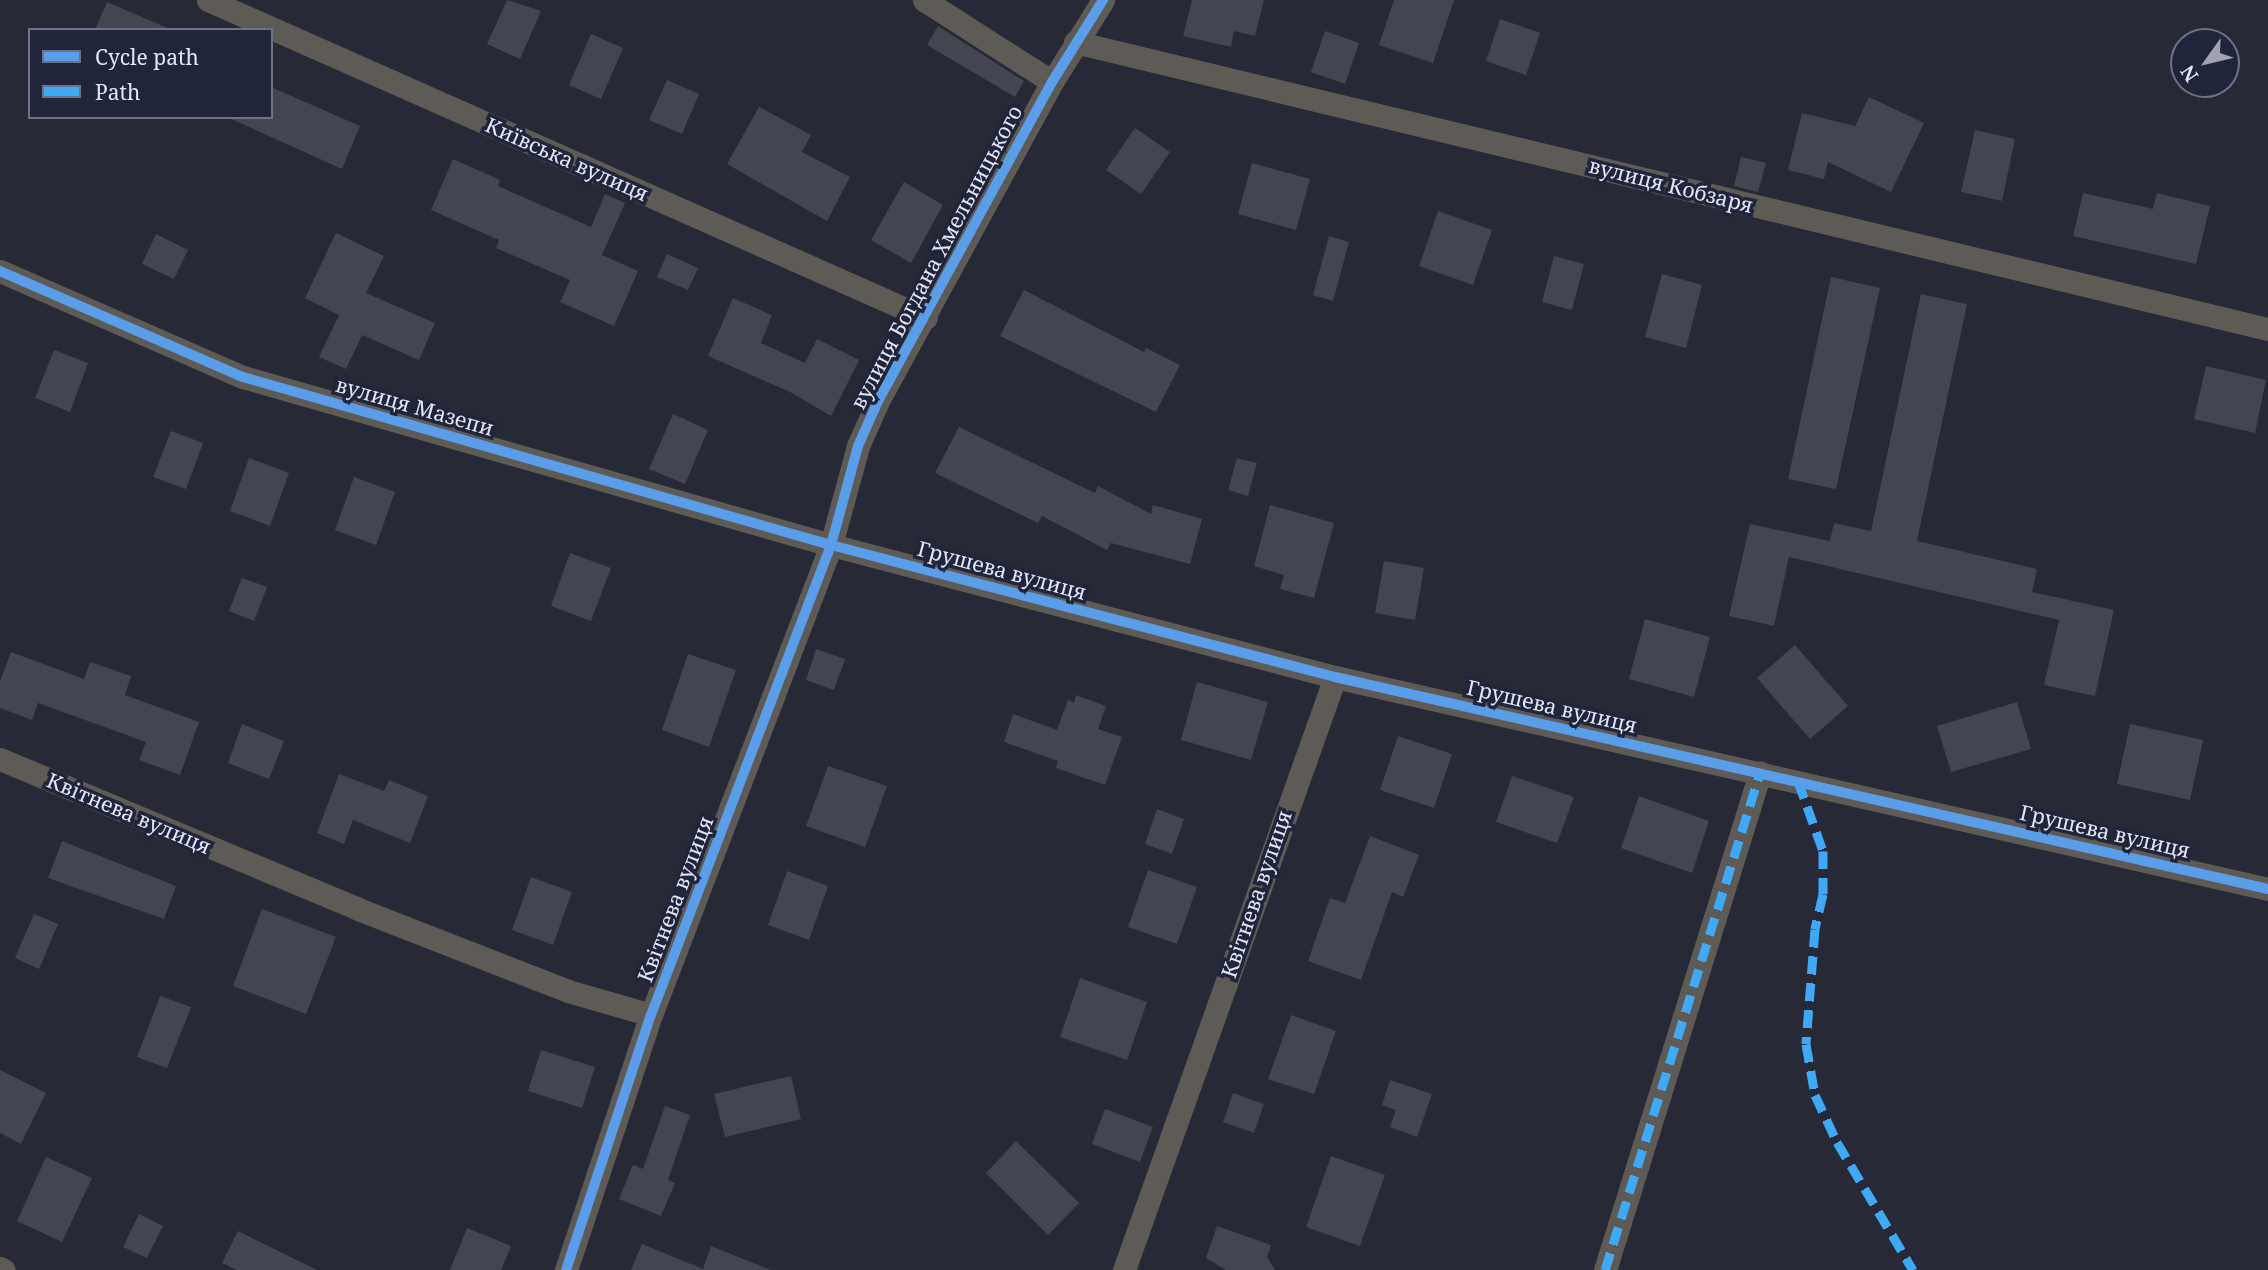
<!DOCTYPE html>
<html>
<head>
<meta charset="utf-8">
<style>
	body { margin:0 }
	#map { position:relative; width:2268px; height:1270px; overflow:hidden; background:#272936; font-family:"Noto Serif",serif }
	div>[style] { position:absolute }
	[style*='--x'] { left:calc(var(--x)*1px); top:calc(var(--y)*1px); width:calc(var(--w)*1px); rotate:calc(var(--a)*1deg) }
	.building>* { inset:0; background:#434550 }
	.street>* { height:23px; margin:-11.5px; padding:0 11.5px; transform-origin:11.5px; border-radius:11.5px; background:#5e5b56 }
	.quiet>* { height:9px; margin-top:-4.5px; transform-origin:0; background:repeating-linear-gradient(90deg,#3fa9f5 0 18px,transparent 0 27px) }
	.cycleway>* { height:10px; margin:-5px; padding:0 5px; transform-origin:5px; border-radius:5px; background:#5a9eea }
	span { translate:-50% -50%; white-space:nowrap; text-align:center; line-height:1.15; -webkit-text-stroke:7px #21253c; paint-order:stroke }
	.street-label { font-size:21px; color:#e1e5f5 }
	.legend { position:absolute; left:28px; top:28px; width:245px; height:91px; box-sizing:border-box; background:#21253c; border:2px solid #6e7286; margin:0; padding:9px 12px; list-style:none; font-size:21px; color:#e1e5f5 }
	.legend li { display:flex; align-items:center; gap:14px; height:35px }
	.legend b { width:35px; border:2px solid #6e7286 }
	.north { position:absolute; left:2170px; top:28px; width:70px; height:70px; box-sizing:border-box; background:#21253c; border:2px solid #6e7286; border-radius:50%; rotate:236deg; font-size:19px; font-weight:700; line-height:28px; text-align:center; color:#e1e5f5 }
	.north::after { content:''; display:block; margin:auto; width:24px; height:32px; background:#a0a3b2; clip-path:polygon(50% 0,100% 100%,50% 72%,0 100%) }
</style>
</head>
<body>
<div id="map">
	<div class="building">
		<div style="clip-path:polygon(507px 0,541px 11px,520px 59px,487px 44px)"></div>
		<div style="clip-path:polygon(1192px 0,1264px 0,1255px 36px,1234px 31px,1231px 47px,1183px 36px)"></div>
		<div style="clip-path:polygon(1394px 0,1454px 0,1433px 63px,1379px 45px)"></div>
		<div style="clip-path:polygon(107px 2px,172px 30px,95px 30px)"></div>
		<div style="clip-path:polygon(1500px 19px,1540px 33px,1526px 75px,1486px 61px)"></div>
		<div style="clip-path:polygon(938px 26px,1024px 81px,1015px 97px,927px 45px)"></div>
		<div style="clip-path:polygon(1325px 31px,1359px 43px,1345px 84px,1311px 72px)"></div>
		<div style="clip-path:polygon(591px 34px,623px 48px,601px 99px,569px 85px)"></div>
		<div style="clip-path:polygon(667px 80px,699px 94px,682px 134px,649px 120px)"></div>
		<div style="clip-path:polygon(271px 87px,360px 126px,342px 169px,227px 117px,271px 117px)"></div>
		<div style="clip-path:polygon(1869px 97px,1924px 123px,1891px 192px,1828px 162px,1824px 179px,1788px 170px,1802px 113px,1855px 126px)"></div>
		<div style="clip-path:polygon(759px 107px,811px 135px,802px 152px,850px 177px,827px 221px,727px 164px)"></div>
		<div style="clip-path:polygon(1135px 128px,1170px 152px,1141px 194px,1106px 170px)"></div>
		<div style="clip-path:polygon(1975px 130px,2015px 139px,2002px 201px,1961px 192px)"></div>
		<div style="clip-path:polygon(1741px 157px,1766px 163px,1758px 192px,1734px 186px)"></div>
		<div style="clip-path:polygon(453px 159px,500px 180px,498px 186px,591px 227px,605px 194px,625px 203px,602px 255px,638px 271px,614px 326px,560px 302px,570px 280px,496px 248px,499px 240px,431px 210px)"></div>
		<div style="clip-path:polygon(1252px 163px,1310px 179px,1296px 230px,1238px 214px)"></div>
		<div style="clip-path:polygon(904px 182px,943px 205px,911px 263px,871px 240px)"></div>
		<div style="clip-path:polygon(2083px 193px,2153px 209px,2157px 193px,2210px 206px,2196px 264px,2073px 236px)"></div>
		<div style="clip-path:polygon(1438px 211px,1492px 230px,1473px 285px,1419px 266px)"></div>
		<div style="clip-path:polygon(336px 233px,384px 256px,366px 293px,435px 323px,419px 360px,362px 335px,346px 369px,319px 357px,339px 315px,305px 298px)"></div>
		<div style="clip-path:polygon(156px 234px,188px 250px,174px 279px,142px 264px)"></div>
		<div style="clip-path:polygon(1329px 236px,1349px 242px,1333px 301px,1313px 295px)"></div>
		<div style="clip-path:polygon(667px 254px,698px 268px,688px 290px,657px 277px)"></div>
		<div style="clip-path:polygon(1554px 256px,1584px 264px,1572px 310px,1542px 302px)"></div>
		<div style="clip-path:polygon(1662px 274px,1702px 285px,1686px 348px,1645px 337px)"></div>
		<div style="clip-path:polygon(1831px 277px,1880px 288px,1836px 489px,1788px 479px)"></div>
		<div style="clip-path:polygon(1024px 290px,1144px 352px,1146px 348px,1180px 365px,1156px 412px,1000px 336px)"></div>
		<div style="clip-path:polygon(1921px 294px,1967px 304px,1917px 541px,2037px 569px,2032px 592px,2114px 610px,2095px 696px,2044px 685px,2059px 620px,1789px 557px,1774px 626px,1729px 616px,1750px 524px,1830px 541px,1834px 523px,1871px 531px)"></div>
		<div style="clip-path:polygon(733px 298px,772px 315px,761px 343px,805px 363px,817px 339px,859px 360px,831px 416px,790px 392px,708px 356px)"></div>
		<div style="clip-path:polygon(54px 350px,88px 363px,70px 412px,35px 398px)"></div>
		<div style="clip-path:polygon(2206px 366px,2266px 380px,2255px 433px,2194px 419px)"></div>
		<div style="clip-path:polygon(673px 414px,708px 430px,685px 484px,649px 469px)"></div>
		<div style="clip-path:polygon(959px 427px,1095px 493px,1098px 486px,1151px 514px,1153px 505px,1202px 519px,1190px 564px,1111px 543px,1107px 550px,1042px 516px,1038px 523px,935px 473px)"></div>
		<div style="clip-path:polygon(171px 431px,203px 443px,186px 489px,153px 477px)"></div>
		<div style="clip-path:polygon(249px 458px,289px 473px,270px 526px,230px 511px)"></div>
		<div style="clip-path:polygon(1237px 458px,1257px 463px,1248px 496px,1228px 490px)"></div>
		<div style="clip-path:polygon(354px 477px,395px 492px,376px 545px,335px 530px)"></div>
		<div style="clip-path:polygon(1270px 505px,1334px 523px,1314px 598px,1280px 589px,1284px 575px,1254px 566px)"></div>
		<div style="clip-path:polygon(570px 553px,611px 568px,591px 621px,551px 606px)"></div>
		<div style="clip-path:polygon(1384px 561px,1424px 568px,1415px 620px,1375px 613px)"></div>
		<div style="clip-path:polygon(242px 578px,267px 587px,254px 621px,229px 611px)"></div>
		<div style="clip-path:polygon(1645px 619px,1710px 637px,1694px 697px,1629px 679px)"></div>
		<div style="clip-path:polygon(1795px 645px,1848px 706px,1810px 739px,1757px 678px)"></div>
		<div style="clip-path:polygon(816px 649px,845px 659px,834px 690px,806px 680px)"></div>
		<div style="clip-path:polygon(11px 652px,84px 679px,90px 662px,131px 676px,125px 695px,199px 722px,180px 775px,139px 760px,146px 742px,38px 703px,32px 720px,0 708px,0 681px)"></div>
		<div style="clip-path:polygon(688px 654px,736px 670px,709px 747px,662px 730px)"></div>
		<div style="clip-path:polygon(1197px 682px,1268px 702px,1251px 760px,1181px 740px)"></div>
		<div style="clip-path:polygon(1076px 695px,1106px 706px,1098px 729px,1122px 737px,1105px 785px,1056px 768px,1058px 761px,1004px 742px,1013px 714px,1057px 730px,1068px 700px,1074px 703px)"></div>
		<div style="clip-path:polygon(2017px 702px,2031px 749px,1951px 772px,1937px 726px)"></div>
		<div style="clip-path:polygon(242px 724px,284px 741px,269px 779px,228px 763px)"></div>
		<div style="clip-path:polygon(2130px 724px,2203px 740px,2190px 800px,2117px 784px)"></div>
		<div style="clip-path:polygon(1398px 736px,1452px 754px,1434px 808px,1380px 790px)"></div>
		<div style="clip-path:polygon(828px 766px,887px 786px,865px 847px,806px 826px)"></div>
		<div style="clip-path:polygon(339px 774px,384px 791px,389px 780px,428px 796px,410px 843px,353px 820px,344px 844px,317px 833px)"></div>
		<div style="clip-path:polygon(1512px 776px,1574px 797px,1557px 843px,1496px 822px)"></div>
		<div style="clip-path:polygon(1639px 796px,1709px 821px,1692px 873px,1621px 848px)"></div>
		<div style="clip-path:polygon(1157px 809px,1184px 819px,1172px 854px,1145px 844px)"></div>
		<div style="clip-path:polygon(1370px 836px,1419px 855px,1403px 897px,1392px 892px,1361px 980px,1308px 961px,1330px 898px,1345px 903px)"></div>
		<div style="clip-path:polygon(62px 841px,176px 886px,164px 919px,48px 878px)"></div>
		<div style="clip-path:polygon(1148px 870px,1197px 887px,1177px 944px,1128px 927px)"></div>
		<div style="clip-path:polygon(787px 871px,828px 886px,809px 940px,768px 925px)"></div>
		<div style="clip-path:polygon(531px 877px,572px 892px,553px 945px,512px 930px)"></div>
		<div style="clip-path:polygon(262px 909px,336px 937px,306px 1014px,233px 986px)"></div>
		<div style="clip-path:polygon(34px 914px,58px 924px,39px 969px,15px 958px)"></div>
		<div style="clip-path:polygon(1080px 978px,1147px 1002px,1127px 1060px,1060px 1037px)"></div>
		<div style="clip-path:polygon(160px 996px,191px 1007px,167px 1068px,137px 1057px)"></div>
		<div style="clip-path:polygon(1291px 1015px,1336px 1031px,1314px 1094px,1268px 1079px)"></div>
		<div style="clip-path:polygon(541px 1050px,595px 1067px,582px 1108px,528px 1091px)"></div>
		<div style="clip-path:polygon(0 1070px,46px 1093px,21px 1144px,0 1133px)"></div>
		<div style="clip-path:polygon(791px 1076px,801px 1119px,725px 1137px,714px 1094px)"></div>
		<div style="clip-path:polygon(1390px 1080px,1432px 1094px,1417px 1137px,1390px 1127px,1396px 1110px,1382px 1105px)"></div>
		<div style="clip-path:polygon(1233px 1093px,1264px 1104px,1254px 1133px,1223px 1122px)"></div>
		<div style="clip-path:polygon(665px 1106px,690px 1115px,668px 1180px,675px 1183px,661px 1216px,619px 1199px,633px 1165px,643px 1169px)"></div>
		<div style="clip-path:polygon(1105px 1109px,1153px 1127px,1140px 1162px,1092px 1144px)"></div>
		<div style="clip-path:polygon(1016px 1141px,1079px 1203px,1048px 1235px,986px 1173px)"></div>
		<div style="clip-path:polygon(1331px 1156px,1385px 1175px,1360px 1246px,1306px 1227px)"></div>
		<div style="clip-path:polygon(46px 1157px,92px 1178px,62px 1242px,17px 1221px)"></div>
		<div style="clip-path:polygon(139px 1214px,163px 1226px,147px 1258px,123px 1247px)"></div>
		<div style="clip-path:polygon(1217px 1226px,1271px 1245px,1267px 1257px,1275px 1270px,1226px 1270px,1206px 1258px)"></div>
		<div style="clip-path:polygon(467px 1228px,511px 1246px,501px 1270px,450px 1270px)"></div>
		<div style="clip-path:polygon(238px 1231px,317px 1270px,237px 1270px,222px 1263px)"></div>
		<div style="clip-path:polygon(642px 1244px,703px 1269px,711px 1246px,771px 1270px,631px 1270px)"></div>
	</div>
	<div class="street">
		<div style="--x:208;--y:0;--w:785;--a:23.89"></div>
		<div style="--x:924;--y:0;--w:152;--a:32.6"></div>
		<div style="--x:1075;--y:42;--w:1227;--a:13.53"></div>
		<div style="--x:0;--y:271;--w:265;--a:23.6"></div>
		<div style="--x:243;--y:377;--w:612;--a:15.95"></div>
		<div style="--x:831;--y:545;--w:521;--a:14.68"></div>
		<div style="--x:1335;--y:677;--w:957;--a:12.8"></div>
		<div style="--x:0;--y:759;--w:388;--a:22.7"></div>
		<div style="--x:358;--y:909;--w:225;--a:21.3"></div>
		<div style="--x:568;--y:991;--w:86;--a:16.1"></div>
		<div style="--x:0;--y:1268;--w:4;--a:27"></div>
		<div style="--x:566;--y:1270;--w:269;--a:-71.6"></div>
		<div style="--x:651;--y:1015;--w:503;--a:-69.04"></div>
		<div style="--x:831;--y:545;--w:103;--a:-74.7"></div>
		<div style="--x:858;--y:446;--w:49;--a:-66"></div>
		<div style="--x:878;--y:401;--w:363;--a:-61.4"></div>
		<div style="--x:1052;--y:82;--w:97;--a:-58.1"></div>
		<div style="--x:1124;--y:1270;--w:629;--a:-70.41"></div>
		<div style="--x:1605;--y:1270;--w:521;--a:-72.68"></div>
	</div>
	<div class="quiet">
		<div style="--x:1798;--y:781;--w:74;--a:70.3"></div>
		<div style="--x:1823;--y:851;--w:43;--a:90"></div>
		<div style="--x:1823;--y:894;--w:36;--a:103"></div>
		<div style="--x:1815;--y:929;--w:115;--a:94.5"></div>
		<div style="--x:1806;--y:1044;--w:52;--a:80"></div>
		<div style="--x:1815;--y:1095;--w:52;--a:64.9"></div>
		<div style="--x:1837;--y:1142;--w:149;--a:59.3"></div>
		<div style="--x:1605;--y:1270;--w:521;--a:-72.68"></div>
	</div>
	<div class="cycleway">
		<div style="--x:0;--y:271;--w:265;--a:23.6"></div>
		<div style="--x:243;--y:377;--w:612;--a:15.95"></div>
		<div style="--x:831;--y:545;--w:521;--a:14.68"></div>
		<div style="--x:1335;--y:677;--w:957;--a:12.8"></div>
		<div style="--x:566;--y:1270;--w:269;--a:-71.6"></div>
		<div style="--x:651;--y:1015;--w:503;--a:-69.04"></div>
		<div style="--x:831;--y:545;--w:103;--a:-74.7"></div>
		<div style="--x:858;--y:446;--w:49;--a:-66"></div>
		<div style="--x:878;--y:401;--w:363;--a:-61.4"></div>
		<div style="--x:1052;--y:82;--w:97;--a:-58.1"></div>
	</div>
	<div class="street-label">
		<span style="left:567px;top:159px;rotate:24deg">Київська вулиця</span>
		<span style="left:1671px;top:185px;rotate:14deg">вулиця Кобзаря</span>
		<span style="left:936px;top:257px;rotate:-62deg">вулиця Богдана Хмельницького</span>
		<span style="left:415px;top:406px;rotate:16deg">вулиця Мазепи</span>
		<span style="left:1002px;top:570px;rotate:15deg">Грушева вулиця</span>
		<span style="left:1552px;top:706px;rotate:13deg">Грушева вулиця</span>
		<span style="left:129px;top:813px;rotate:23deg">Квітнева вулиця</span>
		<span style="left:2105px;top:831px;rotate:13deg">Грушева вулиця</span>
		<span style="left:1256px;top:894px;rotate:-71deg">Квітнева вулиця</span>
		<span style="left:675px;top:899px;rotate:-69deg">Квітнева вулиця</span>
	</div>
	<ul class="legend">
	<li><b style="height:9px;background:#5a9eea"></b>Cycle path</li>
	<li><b style="height:9px;background:#3fa9f5"></b>Path</li>
	</ul>
	<div class="north">N</div>
</div>
</body>
</html>
